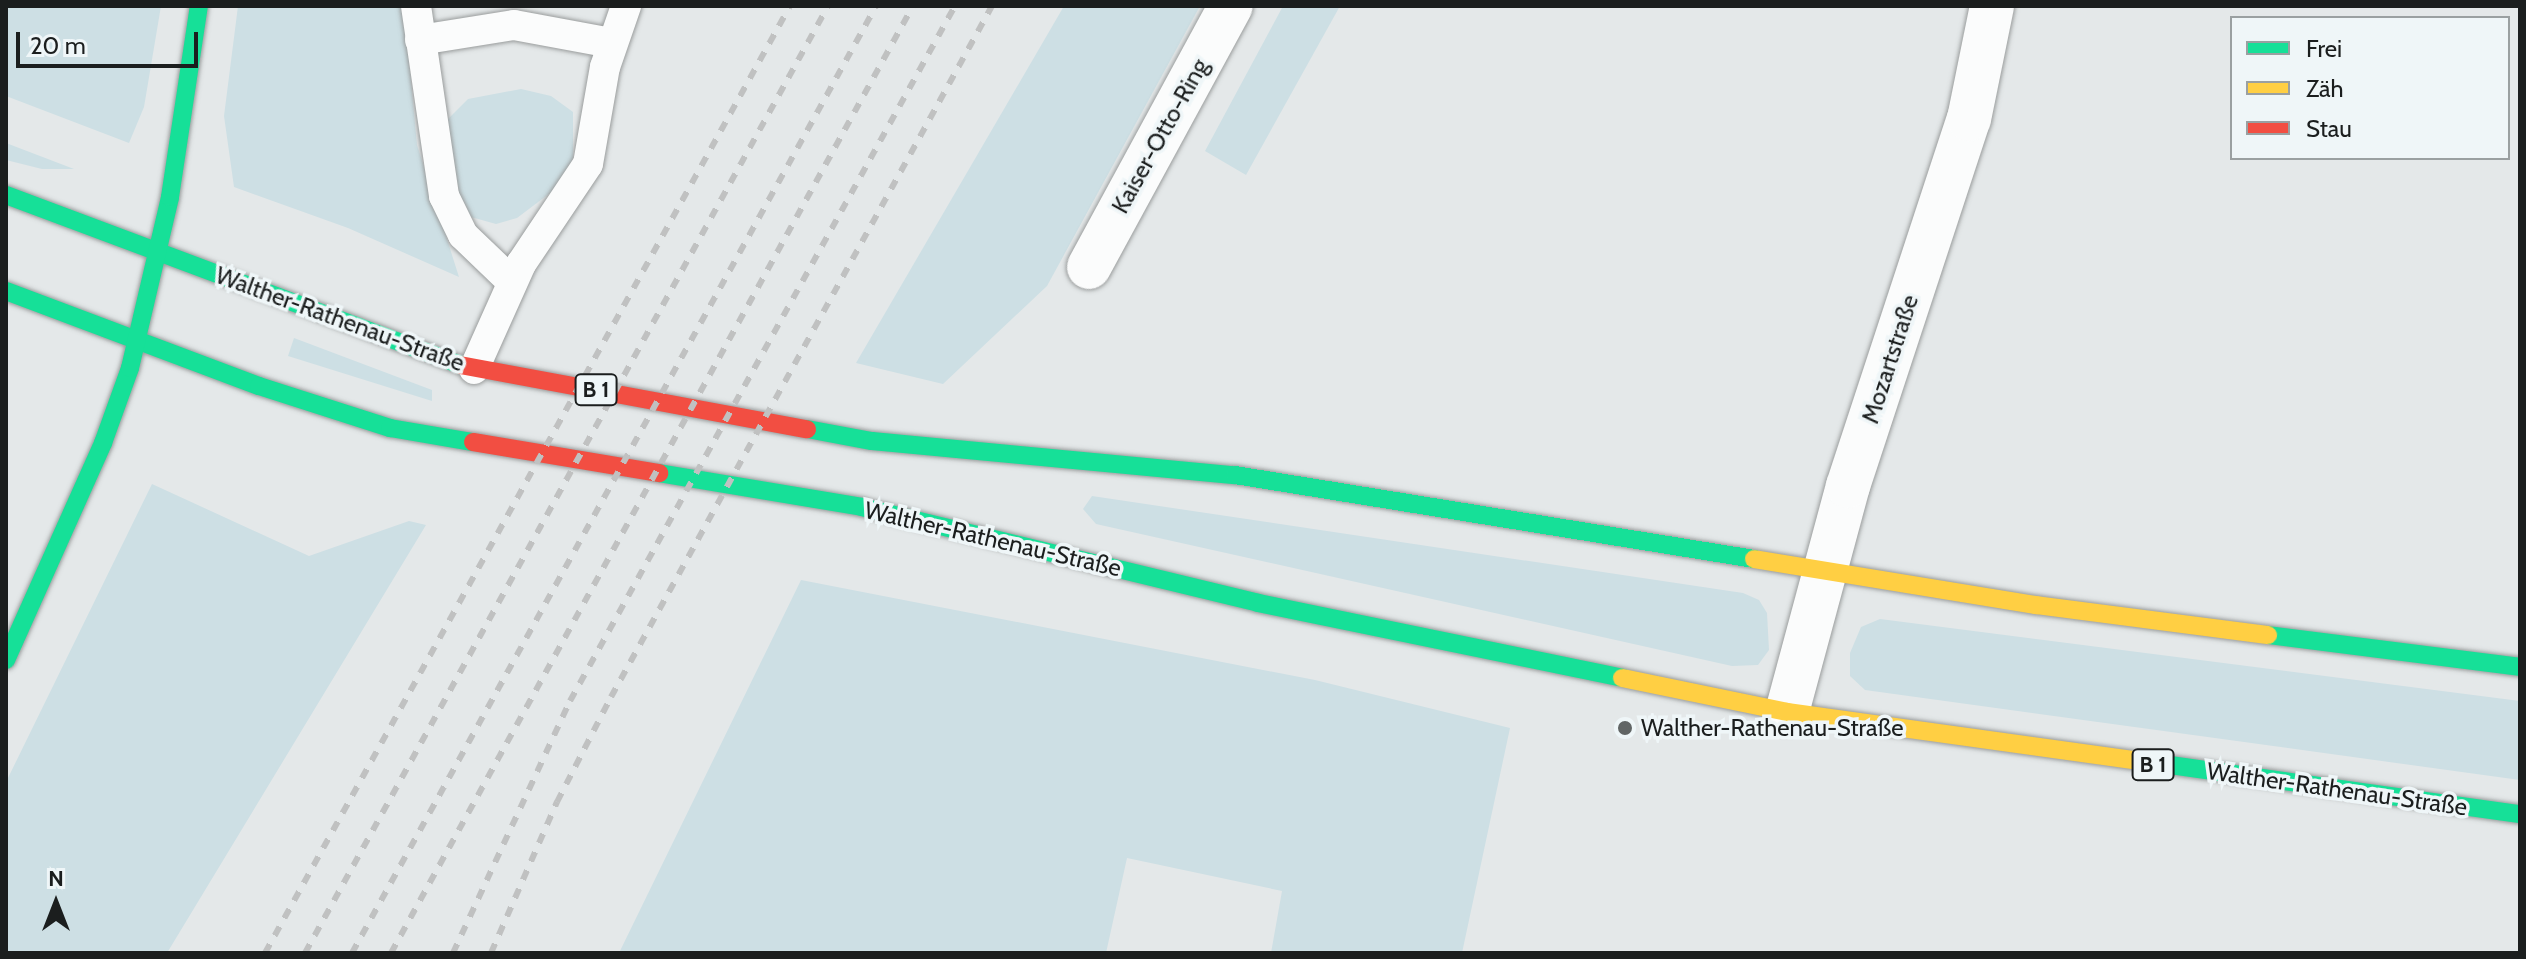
<!DOCTYPE html>
<html>
<head>
<meta charset="utf-8">
<style>
	body { margin:0 }
	#map { position:relative; width:2526px; height:959px; overflow:hidden; background:#e4e8e9; font-family:Cabin,sans-serif }
	div>[style] { position:absolute }
	[style*='--x'] { left:calc(var(--x)*1px); top:calc(var(--y)*1px); width:calc(var(--w)*1px); rotate:calc(var(--a)*1deg) }
	.green>* { inset:0; background:#cddfe4 }
	.roads { filter:drop-shadow(0 0 2px #9a9d9d) drop-shadow(0 0 2px #9a9d9d) }
	.lane>* { height:30px; margin:-15px; padding:0 15px; transform-origin:15px; border-radius:15px; background:#fbfcfc }
	.street>* { height:44px; margin:-22px; padding:0 22px; transform-origin:22px; border-radius:22px; background:#fbfcfc }
	.fast>* { height:18px; margin:-9px; padding:0 9px; transform-origin:9px; border-radius:9px; background:#16e098 }
	.slow>* { height:18px; margin:-9px; padding:0 9px; transform-origin:9px; border-radius:9px; background:#ffcf43 }
	.jam>* { height:18px; margin:-9px; padding:0 9px; transform-origin:9px; border-radius:9px; background:#f24e42 }
	.rail>* { height:6px; margin-top:-3px; transform-origin:0; background:repeating-linear-gradient(90deg,#c0c1c1 0 10px,transparent 0 20px) }
	.dots>* { width:22px; height:22px; translate:-50% -50%; box-sizing:border-box; border:4px solid #eff6f8; border-radius:50% }
	span { translate:-50% -50%; white-space:nowrap; text-align:center; line-height:1.15; -webkit-text-stroke:7px #eff6f8; paint-order:stroke }
	.shield-label span { padding:2px 6px; background:#eff6f8; border:2px solid; border-radius:6px; -webkit-text-stroke-width:0 }
	.shield-label { font-size:22px; color:#1b1e1e; font-weight:700 }
	.street-label { font-size:24px; color:#1b1e1e }
	.poi-label { font-size:24px; color:#1b1e1e }
	.left { translate:0 -50%; text-align:left }
	.frame { position:absolute; inset:0; border:8px solid #1b1e1e; pointer-events:none }
	.legend { position:absolute; left:2230px; top:16px; width:280px; height:144px; box-sizing:border-box; background:#eff6f8; border:2px solid #9aa0a1; margin:0; padding:10px 14px; list-style:none; font-size:24px; color:#1b1e1e }
	.legend li { display:flex; align-items:center; gap:16px; height:40px }
	.legend b { width:40px; border:2px solid #9aa0a1 }
	.north { position:absolute; left:16px; top:863px; width:80px; height:80px; -webkit-text-stroke:6px #eff6f8; paint-order:stroke; rotate:0deg; font-size:22px; font-weight:700; line-height:32px; text-align:center; color:#1b1e1e }
	.north::after { content:''; display:block; margin:auto; width:28px; height:36px; background:#1b1e1e; clip-path:polygon(50% 0,100% 100%,50% 72%,0 100%) }
	.scale { position:absolute; left:16px; top:32px; width:182px; height:36px; box-sizing:border-box; border:4px solid #1b1e1e; border-top:0; padding-left:10px; font-size:24px; line-height:28px; white-space:nowrap; color:#1b1e1e; -webkit-text-stroke:6px #eff6f8; paint-order:stroke }
</style>
</head>
<body>
<div id="map">
	<div class="green">
		<div style="clip-path:polygon(6px 6px,161px 6px,144px 107px,129px 143px,6px 96px)"></div>
		<div style="clip-path:polygon(238px 6px,404px 6px,417px 145px,459px 277px,348px 228px,234px 187px,224px 116px)"></div>
		<div style="clip-path:polygon(1064px 6px,1200px 6px,1047px 286px,943px 384px,856px 363px)"></div>
		<div style="clip-path:polygon(1283px 6px,1340px 6px,1246px 175px,1205px 151px)"></div>
		<div style="clip-path:polygon(521px 89px,551px 96px,573px 112px,573px 158px,562px 184px,517px 218px,496px 224px,471px 217px,451px 194px,448px 119px,468px 99px)"></div>
		<div style="clip-path:polygon(6px 143px,74px 169px,42px 169px,6px 160px)"></div>
		<div style="clip-path:polygon(294px 338px,432px 390px,432px 401px,288px 356px)"></div>
		<div style="clip-path:polygon(152px 484px,309px 556px,409px 521px,426px 525px,167px 953px,6px 953px,6px 782px)"></div>
		<div style="clip-path:polygon(1092px 496px,1743px 593px,1759px 600px,1767px 613px,1769px 650px,1758px 665px,1732px 666px,1096px 524px,1083px 509px)"></div>
		<div style="clip-path:polygon(801px 580px,1315px 680px,1510px 728px,1462px 953px,1271px 953px,1282px 891px,1127px 858px,1106px 953px,619px 953px)"></div>
		<div style="clip-path:polygon(1880px 619px,2520px 701px,2520px 780px,1865px 690px,1850px 676px,1850px 653px,1861px 627px)"></div>
	</div>
	<div class="roads">
		<div class="lane">
			<div style="--x:416;--y:6;--w:192;--a:81.6"></div>
			<div style="--x:444;--y:196;--w:43;--a:64"></div>
			<div style="--x:463;--y:235;--w:66;--a:43.8"></div>
			<div style="--x:420;--y:40;--w:95;--a:-9.1"></div>
			<div style="--x:514;--y:25;--w:99;--a:10.5"></div>
			<div style="--x:474;--y:369;--w:115;--a:-65.9"></div>
			<div style="--x:521;--y:264;--w:120;--a:-56.2"></div>
			<div style="--x:588;--y:164;--w:98;--a:-80.1"></div>
			<div style="--x:605;--y:67;--w:65;--a:-71"></div>
		</div>
		<div class="street">
			<div style="--x:1089;--y:267;--w:297;--a:-61.5"></div>
			<div style="--x:1787;--y:712;--w:234;--a:-74.9"></div>
			<div style="--x:1848;--y:486;--w:386;--a:-71.8"></div>
			<div style="--x:1969;--y:119;--w:115;--a:-78.5"></div>
		</div>
		<div class="fast">
			<div style="--x:6;--y:195;--w:485;--a:20.5"></div>
			<div style="--x:6;--y:291;--w:270;--a:20.6"></div>
			<div style="--x:259;--y:386;--w:138;--a:17.8"></div>
			<div style="--x:390;--y:428;--w:84;--a:9.6"></div>
			<div style="--x:807;--y:429;--w:66;--a:10.5"></div>
			<div style="--x:872;--y:441;--w:365;--a:5.4"></div>
			<div style="--x:1235;--y:475;--w:526;--a:9.19"></div>
			<div style="--x:659;--y:473;--w:206;--a:9.5"></div>
			<div style="--x:862;--y:507;--w:407;--a:13.6"></div>
			<div style="--x:1258;--y:603;--w:372;--a:11.6"></div>
			<div style="--x:2268;--y:635;--w:254;--a:7.2"></div>
			<div style="--x:6;--y:660;--w:238;--a:-65.9"></div>
			<div style="--x:103;--y:443;--w:80;--a:-70.2"></div>
			<div style="--x:130;--y:368;--w:176;--a:-76.8"></div>
			<div style="--x:170;--y:197;--w:193;--a:-81.4"></div>
			<div style="--x:2163;--y:764;--w:360;--a:8"></div>
		</div>
		<div class="slow">
			<div style="--x:1754;--y:559;--w:286;--a:9.3"></div>
			<div style="--x:2036;--y:605;--w:234;--a:7.4"></div>
			<div style="--x:1622;--y:678;--w:168;--a:11.6"></div>
			<div style="--x:1787;--y:712;--w:380;--a:7.9"></div>
		</div>
		<div class="jam">
			<div style="--x:460;--y:365;--w:353;--a:10.5"></div>
			<div style="--x:473;--y:442;--w:189;--a:9.5"></div>
		</div>
	</div>
	<div class="rail">
		<div style="--x:265;--y:953;--w:1083;--a:-61"></div>
		<div style="--x:305;--y:953;--w:1082;--a:-61.09"></div>
		<div style="--x:352;--y:953;--w:1082;--a:-61.04"></div>
		<div style="--x:391;--y:953;--w:1081;--a:-61.14"></div>
		<div style="--x:453;--y:953;--w:278;--a:-65.1"></div>
		<div style="--x:570;--y:701;--w:795;--a:-61.02"></div>
		<div style="--x:491;--y:953;--w:165;--a:-66.4"></div>
		<div style="--x:557;--y:802;--w:118;--a:-62.8"></div>
		<div style="--x:611;--y:697;--w:789;--a:-61.13"></div>
	</div>
	<div class="dots">
		<div style="left:1625px;top:728px;background:#616565"></div>
	</div>
	<div class="shield-label">
		<span style="left:596px;top:390px">B 1</span>
		<span style="left:2153px;top:765px">B 1</span>
	</div>
	<div class="street-label">
		<span style="left:1160px;top:136px;rotate:-61deg">Kaiser-Otto-Ring</span>
		<span style="left:340px;top:319px;rotate:20deg">Walther-Rathenau-Straße</span>
		<span style="left:1890px;top:359px;rotate:-72deg">Mozartstraße</span>
		<span style="left:993px;top:539px;rotate:13deg">Walther-Rathenau-Straße</span>
		<span style="left:2337px;top:789px;rotate:8deg">Walther-Rathenau-Straße</span>
	</div>
	<div class="poi-label">
		<span class="left" style="left:1641px;top:728px">Walther-Rathenau-Straße</span>
	</div>
	<div class="frame"></div>
	<ul class="legend">
	<li><b style="height:10px;background:#16e098"></b>Frei</li>
	<li><b style="height:10px;background:#ffcf43"></b>Zäh</li>
	<li><b style="height:10px;background:#f24e42"></b>Stau</li>
	</ul>
	<div class="north">N</div>
	<div class="scale">20 m</div>
</div>
</body>
</html>
